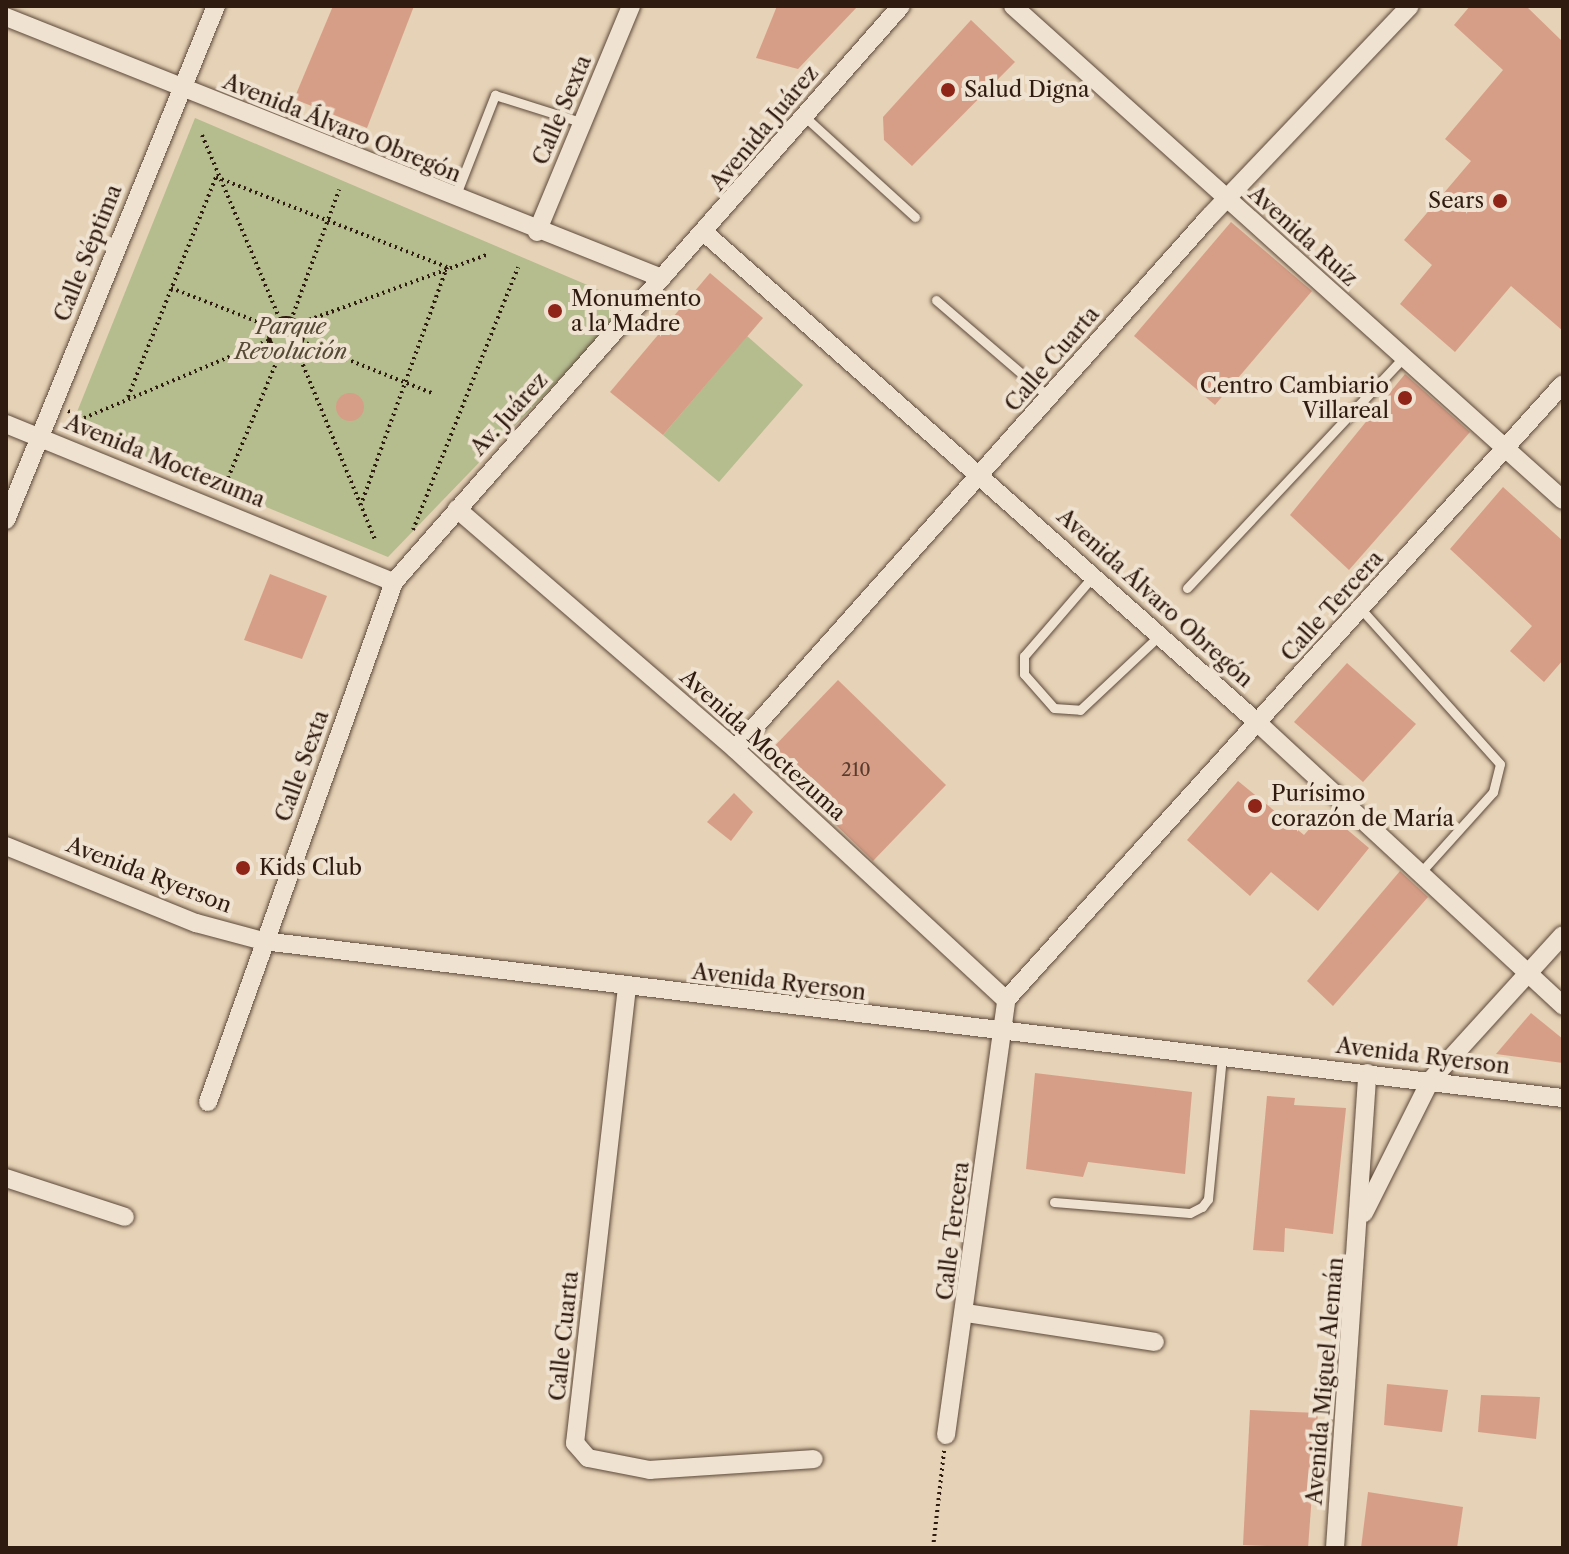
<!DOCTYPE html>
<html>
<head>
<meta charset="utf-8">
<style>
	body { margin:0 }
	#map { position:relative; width:1569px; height:1554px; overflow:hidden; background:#e6d2b6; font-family:"Libre Caslon Text",serif }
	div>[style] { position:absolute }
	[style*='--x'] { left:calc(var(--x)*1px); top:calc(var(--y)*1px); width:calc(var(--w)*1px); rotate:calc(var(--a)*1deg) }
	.green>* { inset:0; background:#b5bc8e }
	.building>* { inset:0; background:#d79e87 }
	.round { border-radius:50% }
	.path>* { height:4px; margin-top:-2px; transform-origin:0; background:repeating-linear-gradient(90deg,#2f1b10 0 2px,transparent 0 6px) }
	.path>.ring { margin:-2px; padding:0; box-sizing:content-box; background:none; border:4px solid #2f1b10; border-radius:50% }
	.roads { filter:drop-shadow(0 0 2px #5d493a) drop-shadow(0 0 2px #5d493a) }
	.lane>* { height:9px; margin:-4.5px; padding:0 4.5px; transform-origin:4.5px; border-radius:4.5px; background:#efe2d0 }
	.street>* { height:18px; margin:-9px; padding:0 9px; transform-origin:9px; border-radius:9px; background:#efe2d0 }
	.dots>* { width:22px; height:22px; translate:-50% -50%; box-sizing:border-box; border:4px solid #efe2d0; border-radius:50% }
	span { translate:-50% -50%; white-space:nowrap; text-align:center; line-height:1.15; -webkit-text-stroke:8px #efe2d0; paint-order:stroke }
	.number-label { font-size:18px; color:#593c2e }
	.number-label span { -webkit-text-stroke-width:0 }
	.poi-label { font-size:22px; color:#2f1b10 }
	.left { translate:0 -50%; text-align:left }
	.right { translate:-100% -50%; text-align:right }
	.street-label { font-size:22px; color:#2f1b10 }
	.park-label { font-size:22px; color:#574b36; font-style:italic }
	.frame { position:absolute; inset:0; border:8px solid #2f1b10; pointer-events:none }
</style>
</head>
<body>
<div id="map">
	<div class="green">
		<div style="clip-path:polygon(195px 118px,632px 304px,388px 557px,71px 427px)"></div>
		<div style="clip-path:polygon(747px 336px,803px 385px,719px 482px,663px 435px)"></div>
	</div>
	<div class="building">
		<div style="clip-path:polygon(333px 6px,414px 6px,367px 128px,294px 99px)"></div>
		<div style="clip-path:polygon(777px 6px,858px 6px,798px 69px,756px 58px)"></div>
		<div style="clip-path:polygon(1470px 6px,1526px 6px,1563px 42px,1563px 331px,1511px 286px,1455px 352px,1400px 304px,1432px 265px,1404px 240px,1471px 161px,1445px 139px,1503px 70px,1454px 25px)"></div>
		<div style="clip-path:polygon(971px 20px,1015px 62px,912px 166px,884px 140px,883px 117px)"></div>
		<div style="clip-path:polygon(1231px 222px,1312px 291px,1215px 405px,1134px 336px)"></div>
		<div style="clip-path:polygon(710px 273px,763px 318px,663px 435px,610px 392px)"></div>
		<div style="clip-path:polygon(1405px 374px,1470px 432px,1349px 570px,1290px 515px)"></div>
		<div class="round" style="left:336px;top:393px;width:28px;height:28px"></div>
		<div style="clip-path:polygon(1503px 487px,1563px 541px,1563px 660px,1544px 682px,1510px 651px,1532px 626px,1450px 549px)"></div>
		<div style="clip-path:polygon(270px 574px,327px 596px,302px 659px,244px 640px)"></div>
		<div style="clip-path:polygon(1347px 663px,1416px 724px,1363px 782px,1294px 722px)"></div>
		<div style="clip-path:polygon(838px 680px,946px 785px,873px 861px,765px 756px)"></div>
		<div style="clip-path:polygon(1238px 781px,1304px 835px,1325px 811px,1369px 848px,1318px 911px,1271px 872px,1250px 896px,1187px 840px)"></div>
		<div style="clip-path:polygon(734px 793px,753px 812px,731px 841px,707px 822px)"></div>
		<div style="clip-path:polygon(1400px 871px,1428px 897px,1333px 1006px,1307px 981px)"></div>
		<div style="clip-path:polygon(1531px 1013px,1563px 1039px,1563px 1063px,1496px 1054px)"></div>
		<div style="clip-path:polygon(1035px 1073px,1192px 1092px,1185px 1174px,1088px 1162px,1083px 1177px,1026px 1169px)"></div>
		<div style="clip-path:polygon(1267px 1096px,1295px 1098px,1294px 1105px,1346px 1108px,1333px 1234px,1285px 1228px,1284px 1252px,1253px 1250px)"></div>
		<div style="clip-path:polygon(1387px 1384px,1448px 1390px,1442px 1432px,1384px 1425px)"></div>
		<div style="clip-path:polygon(1481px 1395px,1540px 1397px,1536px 1439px,1478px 1432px)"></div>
		<div style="clip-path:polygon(1250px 1410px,1318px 1413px,1308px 1548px,1243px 1545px)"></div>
		<div style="clip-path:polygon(1368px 1492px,1463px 1507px,1457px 1548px,1361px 1548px)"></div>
	</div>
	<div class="path">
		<div style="--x:202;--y:135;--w:201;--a:67.1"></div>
		<div style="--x:171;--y:288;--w:107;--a:21.3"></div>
		<div class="ring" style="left:269px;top:318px;width:30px;height:30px"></div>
		<div style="--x:291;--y:320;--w:139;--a:-69.7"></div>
		<div style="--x:298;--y:324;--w:203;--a:-20.1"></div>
		<div style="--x:301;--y:341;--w:143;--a:21.7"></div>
		<div style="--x:296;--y:348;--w:208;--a:67.6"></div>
		<div style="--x:128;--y:397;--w:237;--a:-68.2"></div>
		<div style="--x:216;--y:177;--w:248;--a:21.3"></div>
		<div style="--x:447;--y:267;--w:253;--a:109.9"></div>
		<div style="--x:68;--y:411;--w:17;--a:24"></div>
		<div style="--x:79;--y:433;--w:16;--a:-72"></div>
		<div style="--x:84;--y:418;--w:202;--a:-22.8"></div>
		<div style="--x:228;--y:478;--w:138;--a:-67.3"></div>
		<div style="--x:413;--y:530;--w:283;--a:-68.2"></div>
		<div style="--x:933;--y:1548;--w:98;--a:-83.5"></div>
	</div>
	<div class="roads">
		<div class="lane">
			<div style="--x:804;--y:116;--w:150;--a:42.3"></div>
			<div style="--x:455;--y:197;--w:110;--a:-68.6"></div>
			<div style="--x:495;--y:95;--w:93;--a:17.5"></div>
			<div style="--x:936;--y:300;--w:150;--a:40.7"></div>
			<div style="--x:1094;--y:575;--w:107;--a:130.8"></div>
			<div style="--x:1024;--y:656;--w:18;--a:90"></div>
			<div style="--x:1024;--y:674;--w:45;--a:48.6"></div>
			<div style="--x:1054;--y:708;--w:26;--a:4"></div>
			<div style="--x:1080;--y:710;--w:110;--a:-43.2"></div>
			<div style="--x:1187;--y:588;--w:316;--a:-46.8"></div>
			<div style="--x:1361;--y:609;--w:208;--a:48.1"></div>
			<div style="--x:1500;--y:764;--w:29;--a:104"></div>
			<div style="--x:1493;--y:792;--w:108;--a:132"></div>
			<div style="--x:1054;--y:1202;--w:136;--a:4.6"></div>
			<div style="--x:1190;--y:1213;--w:13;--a:-27"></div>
			<div style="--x:1202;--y:1207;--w:10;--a:-53"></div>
			<div style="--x:1208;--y:1199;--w:143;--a:-84.4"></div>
		</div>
		<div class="street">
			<div style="--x:1013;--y:6;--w:739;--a:41.93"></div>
			<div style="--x:6;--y:17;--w:706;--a:21.7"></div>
			<div style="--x:537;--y:232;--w:245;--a:-67.4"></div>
			<div style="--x:706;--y:234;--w:739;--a:41.54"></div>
			<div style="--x:1259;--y:724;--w:415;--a:42.8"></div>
			<div style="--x:6;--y:424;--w:419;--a:22.2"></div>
			<div style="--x:457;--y:509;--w:367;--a:40.8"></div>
			<div style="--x:735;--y:749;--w:369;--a:42.8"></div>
			<div style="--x:6;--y:520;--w:555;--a:-67.78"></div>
			<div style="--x:735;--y:749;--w:713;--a:-48.3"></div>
			<div style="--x:1209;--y:217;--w:291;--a:-46.4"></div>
			<div style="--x:6;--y:846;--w:205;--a:22.1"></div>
			<div style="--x:196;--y:923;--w:69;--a:15"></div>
			<div style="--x:263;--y:941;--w:1309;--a:6.89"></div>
			<div style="--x:627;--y:987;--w:459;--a:96.5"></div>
			<div style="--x:575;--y:1443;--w:20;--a:49"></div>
			<div style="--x:588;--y:1458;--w:63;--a:11"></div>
			<div style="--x:650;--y:1470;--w:164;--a:-3.8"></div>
			<div style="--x:1006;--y:1000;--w:830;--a:-47.88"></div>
			<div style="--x:208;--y:1102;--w:552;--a:-70.32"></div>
			<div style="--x:394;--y:582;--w:767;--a:-48.65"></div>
			<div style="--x:6;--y:1178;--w:125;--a:18.1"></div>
			<div style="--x:1364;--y:1213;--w:148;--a:-63.4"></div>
			<div style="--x:1430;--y:1081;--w:197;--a:-47.7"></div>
			<div style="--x:966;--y:1313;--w:191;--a:8.7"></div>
			<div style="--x:946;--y:1435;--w:439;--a:-82.1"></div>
			<div style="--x:1335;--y:1548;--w:476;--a:-86.1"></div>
		</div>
	</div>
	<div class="dots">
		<div style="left:948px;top:90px;background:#8f2418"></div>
		<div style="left:1500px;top:201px;background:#8f2418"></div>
		<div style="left:555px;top:311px;background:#8f2418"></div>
		<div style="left:1405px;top:398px;background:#8f2418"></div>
		<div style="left:1255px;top:806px;background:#8f2418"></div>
		<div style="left:243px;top:868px;background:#8f2418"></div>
	</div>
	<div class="number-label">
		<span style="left:856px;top:770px">210</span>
	</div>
	<div class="poi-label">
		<span class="left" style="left:964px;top:90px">Salud Digna</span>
		<span class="right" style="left:1484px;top:201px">Sears</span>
		<span class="left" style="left:571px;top:311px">Monumento<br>a la Madre</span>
		<span class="right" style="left:1389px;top:398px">Centro Cambiario<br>Villareal</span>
		<span class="left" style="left:1271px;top:806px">Purísimo<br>corazón de María</span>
		<span class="left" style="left:259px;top:868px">Kids Club</span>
	</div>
	<div class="street-label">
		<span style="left:562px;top:110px;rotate:-67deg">Calle Sexta</span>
		<span style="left:342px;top:128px;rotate:22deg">Avenida Álvaro Obregón</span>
		<span style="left:764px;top:128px;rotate:-50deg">Avenida Juárez</span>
		<span style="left:1303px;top:236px;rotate:42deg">Avenida Ruíz</span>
		<span style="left:88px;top:253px;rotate:-68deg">Calle Séptima</span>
		<span style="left:1052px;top:359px;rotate:-49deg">Calle Cuarta</span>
		<span style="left:509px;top:414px;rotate:-48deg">Av. Juárez</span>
		<span style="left:165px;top:461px;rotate:22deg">Avenida Moctezuma</span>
		<span style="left:1155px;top:598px;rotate:42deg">Avenida Álvaro Obregón</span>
		<span style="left:1332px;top:606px;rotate:-48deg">Calle Tercera</span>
		<span style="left:763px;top:745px;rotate:42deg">Avenida Moctezuma</span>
		<span style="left:302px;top:766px;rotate:-70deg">Calle Sexta</span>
		<span style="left:149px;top:875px;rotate:21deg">Avenida Ryerson</span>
		<span style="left:779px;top:982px;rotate:7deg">Avenida Ryerson</span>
		<span style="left:1423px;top:1056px;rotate:7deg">Avenida Ryerson</span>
		<span style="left:953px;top:1231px;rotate:-83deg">Calle Tercera</span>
		<span style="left:564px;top:1336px;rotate:-84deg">Calle Cuarta</span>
		<span style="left:1325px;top:1381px;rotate:-85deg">Avenida Miguel Alemán</span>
	</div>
	<div class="park-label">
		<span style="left:291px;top:339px">Parque<br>Revolución</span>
	</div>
	<div class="frame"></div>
</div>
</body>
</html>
